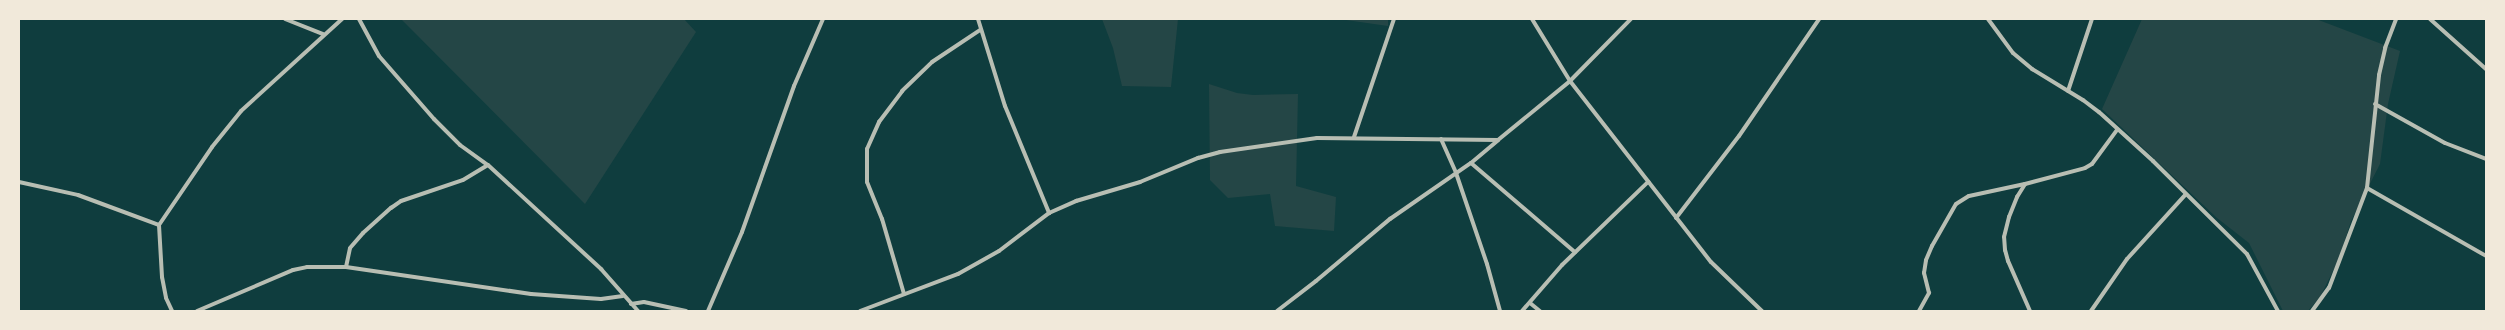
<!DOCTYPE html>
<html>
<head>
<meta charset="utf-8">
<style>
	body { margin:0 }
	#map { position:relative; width:2505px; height:330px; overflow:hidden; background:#0f3d3e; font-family:"Roboto Serif",serif }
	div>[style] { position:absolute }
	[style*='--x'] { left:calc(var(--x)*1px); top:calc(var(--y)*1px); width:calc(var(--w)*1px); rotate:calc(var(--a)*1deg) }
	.green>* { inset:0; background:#244646 }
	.minor>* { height:4px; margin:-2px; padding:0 2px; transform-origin:2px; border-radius:2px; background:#b8beb3 }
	span { translate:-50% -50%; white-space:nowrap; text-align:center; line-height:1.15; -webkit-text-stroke:3.5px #f1e9da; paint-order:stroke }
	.frame { position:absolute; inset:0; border:20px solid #f1e9da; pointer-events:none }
</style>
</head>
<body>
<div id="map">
	<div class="green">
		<div style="clip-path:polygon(401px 19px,684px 19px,696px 32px,585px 204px)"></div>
		<div style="clip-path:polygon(1102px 19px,1178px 19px,1171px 87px,1122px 86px,1113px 48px)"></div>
		<div style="clip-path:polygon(1339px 19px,1388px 19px,1388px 26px)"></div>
		<div style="clip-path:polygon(2142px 19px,2316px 19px,2400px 51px,2388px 104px,2380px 164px,2351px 221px,2339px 259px,2320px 297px,2308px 311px,2283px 311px,2249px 243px,2217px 218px,2102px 109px)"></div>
		<div style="clip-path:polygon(1209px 84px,1237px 93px,1253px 95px,1298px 94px,1296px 186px,1336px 197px,1334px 231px,1275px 226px,1270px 194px,1228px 198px,1210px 180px)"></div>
	</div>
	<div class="minor">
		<div style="--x:285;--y:19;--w:41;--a:21.5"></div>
		<div style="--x:359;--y:19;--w:42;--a:61.6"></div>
		<div style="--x:379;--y:56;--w:84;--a:48.9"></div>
		<div style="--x:434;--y:119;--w:37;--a:45"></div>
		<div style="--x:460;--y:145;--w:34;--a:36"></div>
		<div style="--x:488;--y:165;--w:154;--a:42.6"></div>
		<div style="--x:601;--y:269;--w:56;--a:48.6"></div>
		<div style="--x:978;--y:19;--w:91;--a:72.8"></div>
		<div style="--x:1005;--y:106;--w:116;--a:67.6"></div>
		<div style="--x:1532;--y:19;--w:73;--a:58.5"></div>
		<div style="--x:1570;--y:81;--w:229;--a:52.1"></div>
		<div style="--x:1711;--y:262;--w:71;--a:43.9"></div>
		<div style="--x:1988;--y:19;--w:42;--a:53.7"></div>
		<div style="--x:2013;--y:53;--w:25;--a:40"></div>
		<div style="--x:2032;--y:69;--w:60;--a:31.3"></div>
		<div style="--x:2083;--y:100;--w:20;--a:37"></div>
		<div style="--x:2099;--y:112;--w:73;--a:42.2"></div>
		<div style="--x:2153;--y:161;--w:132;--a:44.7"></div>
		<div style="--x:2247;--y:254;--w:65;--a:61.5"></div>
		<div style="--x:2430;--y:19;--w:75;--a:41.8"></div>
		<div style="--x:2068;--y:91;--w:76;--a:-71.6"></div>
		<div style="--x:2375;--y:104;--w:80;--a:29.1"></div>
		<div style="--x:2445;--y:143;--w:44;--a:21.3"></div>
		<div style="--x:1354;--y:137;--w:125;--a:-71.3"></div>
		<div style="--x:1441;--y:139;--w:37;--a:66"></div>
		<div style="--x:1456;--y:173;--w:96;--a:71.2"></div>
		<div style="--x:1487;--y:264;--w:49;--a:74.5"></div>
		<div style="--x:1471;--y:163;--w:137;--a:40.6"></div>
		<div style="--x:19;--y:182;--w:60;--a:12.4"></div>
		<div style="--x:78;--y:195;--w:86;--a:20.3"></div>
		<div style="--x:159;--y:225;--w:52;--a:86.7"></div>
		<div style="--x:162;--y:277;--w:21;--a:79"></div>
		<div style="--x:166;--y:298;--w:14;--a:65"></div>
		<div style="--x:2367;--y:188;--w:137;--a:29.7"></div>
		<div style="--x:1676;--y:218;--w:103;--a:-52.5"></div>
		<div style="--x:1739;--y:136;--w:142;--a:-55.6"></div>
		<div style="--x:159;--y:225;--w:94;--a:-55.8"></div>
		<div style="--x:212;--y:147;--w:46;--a:-51.1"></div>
		<div style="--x:241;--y:111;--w:137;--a:-42.3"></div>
		<div style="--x:346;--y:267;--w:19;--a:-78"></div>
		<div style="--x:350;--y:248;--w:20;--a:-49"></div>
		<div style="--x:363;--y:233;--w:38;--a:-42"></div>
		<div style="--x:391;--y:208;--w:12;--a:-35"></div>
		<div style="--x:401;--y:201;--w:65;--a:-18.7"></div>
		<div style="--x:463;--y:180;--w:29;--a:-31"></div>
		<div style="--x:904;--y:294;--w:78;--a:-106.3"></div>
		<div style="--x:882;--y:219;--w:40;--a:-112"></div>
		<div style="--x:867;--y:182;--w:33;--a:-90"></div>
		<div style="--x:867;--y:149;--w:30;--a:-66"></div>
		<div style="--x:879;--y:122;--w:39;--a:-53"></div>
		<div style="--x:902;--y:91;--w:42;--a:-44"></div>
		<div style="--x:932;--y:62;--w:58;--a:-33.7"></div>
		<div style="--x:1530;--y:303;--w:13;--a:39"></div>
		<div style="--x:631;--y:304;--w:13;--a:-9"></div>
		<div style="--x:644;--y:302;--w:43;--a:12.1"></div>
		<div style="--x:197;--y:311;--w:104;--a:-23.1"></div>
		<div style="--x:293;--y:270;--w:14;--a:-12"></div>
		<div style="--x:307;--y:267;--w:39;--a:0"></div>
		<div style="--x:346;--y:267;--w:187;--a:8.3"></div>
		<div style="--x:531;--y:294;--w:70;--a:4.1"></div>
		<div style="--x:601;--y:299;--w:22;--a:-8"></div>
		<div style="--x:708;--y:311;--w:86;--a:-66.7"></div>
		<div style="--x:742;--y:232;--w:155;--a:-70.4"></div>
		<div style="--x:794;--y:86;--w:73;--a:-66.6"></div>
		<div style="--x:860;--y:311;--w:105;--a:-20.7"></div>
		<div style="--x:958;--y:274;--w:47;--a:-29.3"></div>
		<div style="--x:999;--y:251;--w:63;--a:-37.2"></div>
		<div style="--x:1049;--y:213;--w:30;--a:-24"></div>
		<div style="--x:1076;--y:201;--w:67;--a:-16.5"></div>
		<div style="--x:1140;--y:182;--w:63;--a:-22.5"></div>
		<div style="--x:1198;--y:158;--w:23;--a:-15"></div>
		<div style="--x:1220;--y:152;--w:98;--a:-8.2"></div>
		<div style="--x:1317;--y:138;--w:181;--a:0.6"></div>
		<div style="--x:1498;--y:140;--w:93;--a:-39.3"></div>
		<div style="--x:1570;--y:81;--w:87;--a:-45.5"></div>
		<div style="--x:1277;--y:311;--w:49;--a:-37.6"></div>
		<div style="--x:1316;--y:281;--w:97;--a:-40"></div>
		<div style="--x:1390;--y:219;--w:98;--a:-34.7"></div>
		<div style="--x:1471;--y:163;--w:35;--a:-40"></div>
		<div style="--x:1522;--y:311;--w:61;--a:-49"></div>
		<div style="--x:1562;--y:265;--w:120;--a:-44"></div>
		<div style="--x:1919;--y:311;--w:21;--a:-61"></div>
		<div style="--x:1929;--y:293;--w:21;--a:-104"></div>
		<div style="--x:1924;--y:273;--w:13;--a:-81"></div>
		<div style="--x:1926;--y:260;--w:15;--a:-67"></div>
		<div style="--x:1932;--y:246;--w:48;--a:-60.3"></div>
		<div style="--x:1956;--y:204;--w:15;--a:-32"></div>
		<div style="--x:1969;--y:196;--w:57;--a:-12.1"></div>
		<div style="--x:2030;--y:311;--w:55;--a:-113.7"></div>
		<div style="--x:2008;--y:261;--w:11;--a:-105"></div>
		<div style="--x:2005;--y:250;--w:13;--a:-94"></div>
		<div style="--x:2004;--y:237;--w:21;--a:-76"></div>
		<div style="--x:2009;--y:217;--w:22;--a:-68"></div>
		<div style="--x:2017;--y:197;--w:15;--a:-58"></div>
		<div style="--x:2025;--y:184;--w:62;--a:-14.9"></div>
		<div style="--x:2085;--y:168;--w:8;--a:-30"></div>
		<div style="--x:2092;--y:164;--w:42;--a:-53.7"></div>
		<div style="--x:2091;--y:311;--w:63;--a:-55.3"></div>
		<div style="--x:2127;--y:259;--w:86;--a:-47.8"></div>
		<div style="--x:2312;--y:311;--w:29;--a:-54"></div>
		<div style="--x:2329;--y:288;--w:107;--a:-69.2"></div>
		<div style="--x:2367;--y:188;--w:114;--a:-83.9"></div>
		<div style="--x:2379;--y:75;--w:28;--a:-77"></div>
		<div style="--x:2385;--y:48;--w:31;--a:-69"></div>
	</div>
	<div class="frame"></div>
</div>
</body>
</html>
